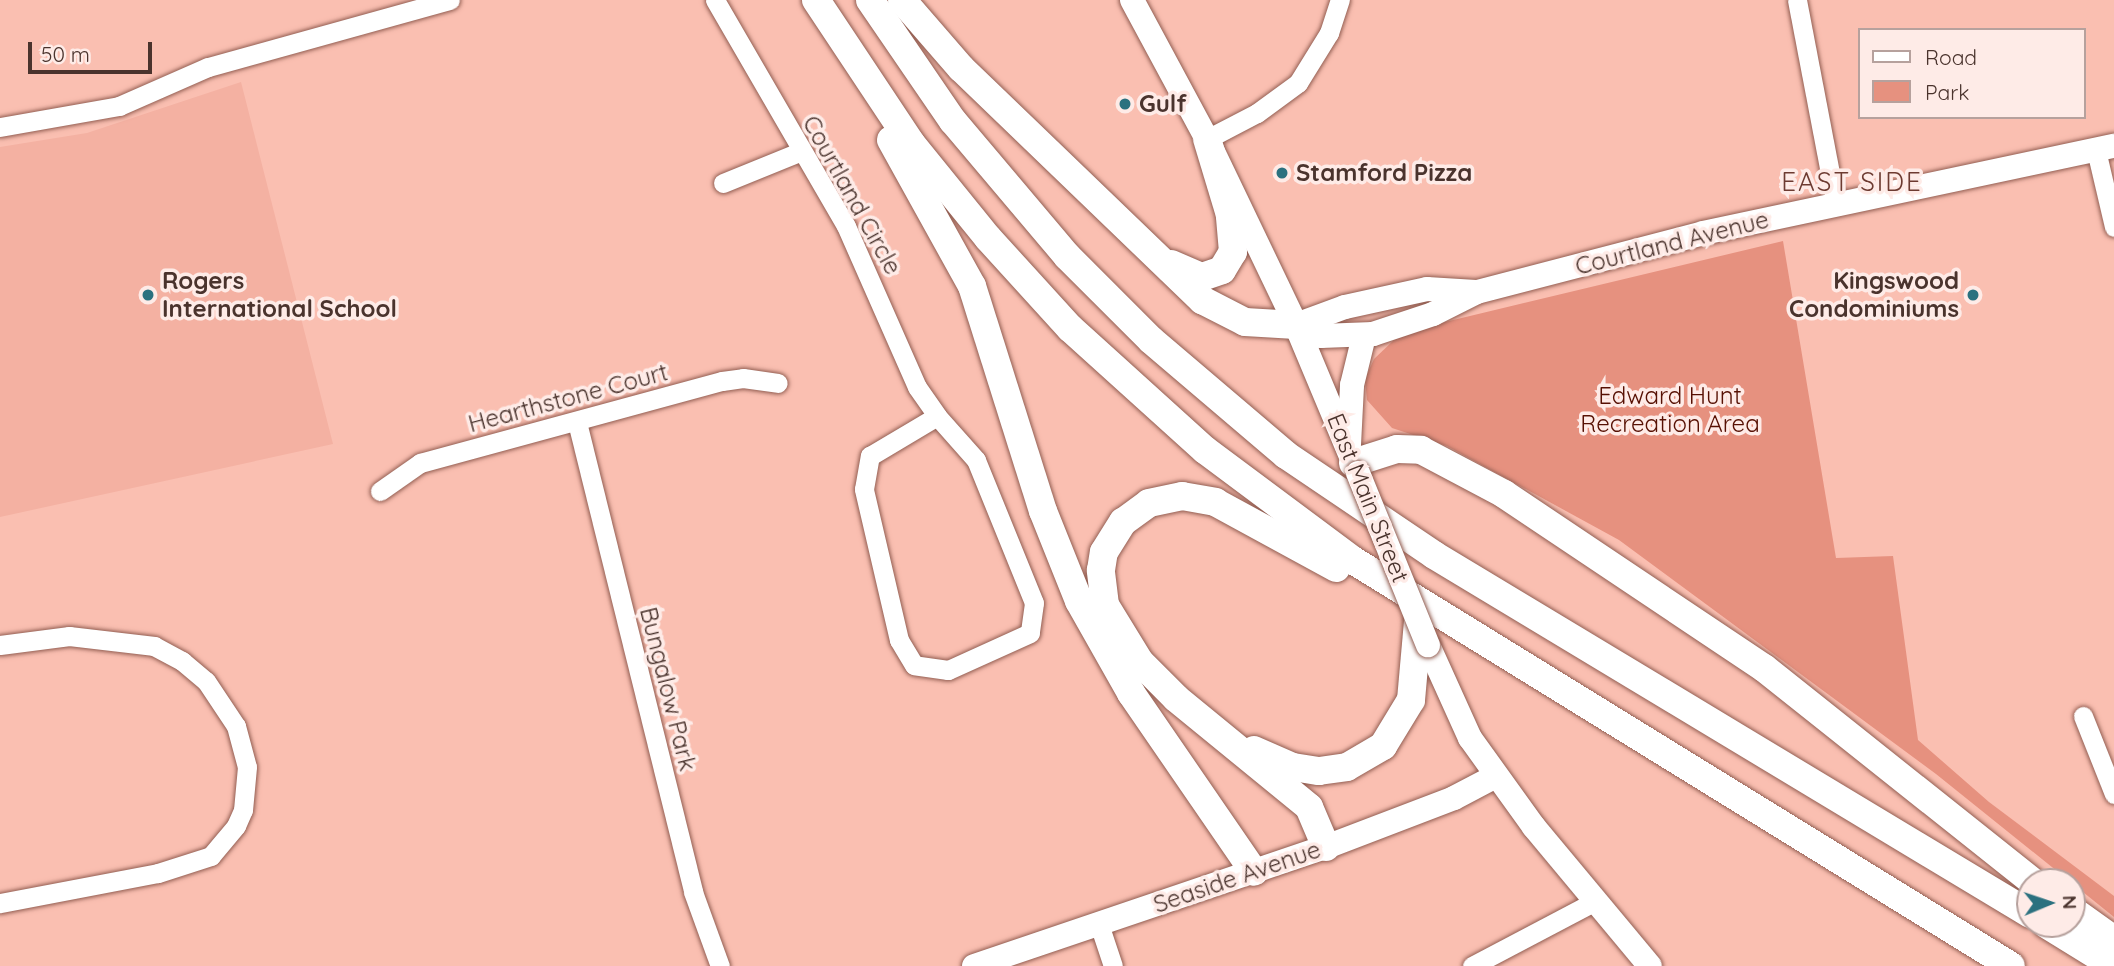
<!DOCTYPE html>
<html>
<head>
<meta charset="utf-8">
<style>
	body { margin:0 }
	#map { position:relative; width:2114px; height:966px; overflow:hidden; background:#fabfb1; font-family:Quicksand,sans-serif }
	div>[style] { position:absolute }
	[style*='--x'] { left:calc(var(--x)*1px); top:calc(var(--y)*1px); width:calc(var(--w)*1px); rotate:calc(var(--a)*1deg) }
	.built>* { inset:0; background:#f4b1a2 }
	.green>* { inset:0; background:#e6917f }
	.roads { filter:drop-shadow(0 0 2px #925e52) drop-shadow(0 0 2px #925e52) }
	.minor>* { height:19px; margin:-9.5px; padding:0 9.5px; transform-origin:9.5px; border-radius:9.5px; background:#fff }
	.major>* { height:24px; margin:-12px; padding:0 12px; transform-origin:12px; border-radius:12px; background:#fff }
	.highway>* { height:28px; margin:-14px; padding:0 14px; transform-origin:14px; border-radius:14px; background:#fff }
	.bridges { filter:drop-shadow(0 0 2px #925e52) drop-shadow(0 0 2px #925e52) }
	.major-bridge>* { height:24px; margin:-12px; padding:0 12px; transform-origin:12px; border-radius:12px; background:#fff }
	.dots>* { width:19px; height:19px; translate:-50% -50%; box-sizing:border-box; border:4px solid #feebe7; border-radius:50% }
	span { translate:-50% -50%; white-space:nowrap; text-align:center; line-height:1.15; -webkit-text-stroke:7px #feebe7; paint-order:stroke }
	.poi-label { font-size:24px; color:#4a332d; font-weight:700 }
	.left { translate:0 -50%; text-align:left }
	.right { translate:-100% -50%; text-align:right }
	.street-label { font-size:24px; color:#4a332d }
	.park-label { font-size:24px; color:#571003 }
	.neighbourhood-label { font-size:26px; color:#6d3b31; letter-spacing:2px }
	.legend { position:absolute; left:1858px; top:28px; width:228px; height:91px; box-sizing:border-box; background:#feebe7; border:2px solid #b6a19d; margin:0; padding:9px 12px; list-style:none; font-size:21px; color:#4a332d }
	.legend li { display:flex; align-items:center; gap:14px; height:35px }
	.legend b { width:35px; border:2px solid #b6a19d }
	.north { position:absolute; left:2016px; top:868px; width:70px; height:70px; box-sizing:border-box; background:#feebe7; border:2px solid #b6a19d; border-radius:50%; rotate:88deg; font-size:19px; font-weight:700; line-height:28px; text-align:center; color:#4a332d }
	.north::after { content:''; display:block; margin:auto; width:24px; height:32px; background:#2b717f; clip-path:polygon(50% 0,100% 100%,50% 72%,0 100%) }
	.scale { position:absolute; left:28px; top:42px; width:124px; height:32px; box-sizing:border-box; border:4px solid #4a332d; border-top:0; padding-left:9px; font-size:21px; line-height:24px; white-space:nowrap; color:#4a332d; -webkit-text-stroke:5px #feebe7; paint-order:stroke }
</style>
</head>
<body>
<div id="map">
	<div class="built">
		<div style="clip-path:polygon(241px 82px,333px 444px,0 517px,0 147px,87px 133px)"></div>
	</div>
	<div class="green">
		<div style="clip-path:polygon(1783px 241px,1836px 558px,1893px 556px,1918px 740px,1989px 802px,2114px 896px,2114px 917px,1936px 774px,1619px 540px,1447px 446px,1392px 428px,1367px 400px,1365px 379px,1374px 359px,1395px 339px,1416px 329px)"></div>
	</div>
	<div class="roads">
		<div class="minor">
			<div style="--x:715;--y:0;--w:261;--a:59.9"></div>
			<div style="--x:846;--y:226;--w:176;--a:66.2"></div>
			<div style="--x:917;--y:387;--w:35;--a:55"></div>
			<div style="--x:1797;--y:0;--w:209;--a:79.2"></div>
			<div style="--x:0;--y:127;--w:121;--a:-10"></div>
			<div style="--x:119;--y:106;--w:97;--a:-23.7"></div>
			<div style="--x:208;--y:67;--w:251;--a:-15.5"></div>
			<div style="--x:1207;--y:139;--w:56;--a:-27.5"></div>
			<div style="--x:1257;--y:113;--w:51;--a:-36.2"></div>
			<div style="--x:1298;--y:83;--w:59;--a:-58.2"></div>
			<div style="--x:1329;--y:33;--w:35;--a:-72"></div>
			<div style="--x:2096;--y:150;--w:79;--a:76.8"></div>
			<div style="--x:723;--y:183;--w:85;--a:-22.1"></div>
			<div style="--x:937;--y:416;--w:59;--a:48.4"></div>
			<div style="--x:976;--y:460;--w:154;--a:67.9"></div>
			<div style="--x:1034;--y:603;--w:30;--a:98"></div>
			<div style="--x:1030;--y:633;--w:90;--a:155.7"></div>
			<div style="--x:948;--y:670;--w:34;--a:-172"></div>
			<div style="--x:914;--y:665;--w:29;--a:-121"></div>
			<div style="--x:899;--y:640;--w:155;--a:-103.1"></div>
			<div style="--x:864;--y:489;--w:34;--a:-80"></div>
			<div style="--x:870;--y:456;--w:78;--a:-30.8"></div>
			<div style="--x:577;--y:422;--w:484;--a:76.1"></div>
			<div style="--x:693;--y:892;--w:79;--a:70"></div>
			<div style="--x:380;--y:491;--w:49;--a:-35"></div>
			<div style="--x:420;--y:463;--w:313;--a:-15.2"></div>
			<div style="--x:722;--y:381;--w:21;--a:-8"></div>
			<div style="--x:743;--y:378;--w:35;--a:8"></div>
			<div style="--x:0;--y:645;--w:70;--a:-7.4"></div>
			<div style="--x:69;--y:636;--w:86;--a:6.7"></div>
			<div style="--x:154;--y:646;--w:32;--a:28"></div>
			<div style="--x:182;--y:661;--w:31;--a:40"></div>
			<div style="--x:206;--y:681;--w:54;--a:56.3"></div>
			<div style="--x:236;--y:726;--w:42;--a:75"></div>
			<div style="--x:247;--y:767;--w:43;--a:95.3"></div>
			<div style="--x:243;--y:810;--w:17;--a:114"></div>
			<div style="--x:236;--y:826;--w:39;--a:130"></div>
			<div style="--x:211;--y:856;--w:56;--a:162.2"></div>
			<div style="--x:158;--y:873;--w:161;--a:169.2"></div>
			<div style="--x:2083;--y:716;--w:84;--a:68.3"></div>
			<div style="--x:1099;--y:924;--w:44;--a:71.6"></div>
			<div style="--x:1472;--y:966;--w:141;--a:-27.8"></div>
		</div>
		<div class="major">
			<div style="--x:1132;--y:0;--w:158;--a:61.7"></div>
			<div style="--x:1207;--y:139;--w:206;--a:64.4"></div>
			<div style="--x:1296;--y:325;--w:160;--a:67.3"></div>
			<div style="--x:1296;--y:325;--w:27;--a:24"></div>
			<div style="--x:1321;--y:336;--w:52;--a:-2.2"></div>
			<div style="--x:1373;--y:334;--w:63;--a:-18.4"></div>
			<div style="--x:1433;--y:314;--w:49;--a:-26.6"></div>
			<div style="--x:1477;--y:292;--w:234;--a:-14.6"></div>
			<div style="--x:1703;--y:233;--w:420;--a:-12"></div>
			<div style="--x:1296;--y:325;--w:52;--a:-20.2"></div>
			<div style="--x:1345;--y:307;--w:84;--a:-12.4"></div>
			<div style="--x:1427;--y:289;--w:49;--a:3.5"></div>
			<div style="--x:1349;--y:445;--w:60;--a:-87.1"></div>
			<div style="--x:1352;--y:385;--w:50;--a:-76.2"></div>
			<div style="--x:1428;--y:645;--w:102;--a:65.7"></div>
			<div style="--x:1470;--y:738;--w:110;--a:54.3"></div>
			<div style="--x:1534;--y:827;--w:181;--a:50.2"></div>
			<div style="--x:974;--y:966;--w:372;--a:-18.7"></div>
			<div style="--x:1326;--y:847;--w:137;--a:-20.9"></div>
			<div style="--x:1454;--y:798;--w:47;--a:-27.6"></div>
		</div>
		<div class="highway">
			<div style="--x:816;--y:0;--w:172;--a:56.4"></div>
			<div style="--x:911;--y:143;--w:122;--a:51"></div>
			<div style="--x:988;--y:238;--w:122;--a:47.7"></div>
			<div style="--x:1070;--y:328;--w:182;--a:42.1"></div>
			<div style="--x:1205;--y:450;--w:182;--a:36.7"></div>
			<div style="--x:1351;--y:559;--w:775;--a:31.66"></div>
			<div style="--x:870;--y:0;--w:147;--a:55.6"></div>
			<div style="--x:953;--y:121;--w:177;--a:49.8"></div>
			<div style="--x:1067;--y:256;--w:119;--a:45"></div>
			<div style="--x:1151;--y:340;--w:177;--a:40.4"></div>
			<div style="--x:1286;--y:455;--w:179;--a:34"></div>
			<div style="--x:1434;--y:555;--w:696;--a:31.06"></div>
			<div style="--x:902;--y:0;--w:90;--a:49.1"></div>
			<div style="--x:961;--y:68;--w:335;--a:43.9"></div>
			<div style="--x:1202;--y:300;--w:48;--a:27.1"></div>
			<div style="--x:1245;--y:322;--w:51;--a:3.4"></div>
			<div style="--x:891;--y:140;--w:167;--a:61"></div>
			<div style="--x:972;--y:286;--w:236;--a:72.5"></div>
			<div style="--x:1043;--y:511;--w:97;--a:68.2"></div>
			<div style="--x:1079;--y:601;--w:106;--a:60.5"></div>
			<div style="--x:1131;--y:693;--w:217;--a:55.5"></div>
			<div style="--x:1171;--y:264;--w:34;--a:23"></div>
			<div style="--x:1202;--y:277;--w:21;--a:-19"></div>
			<div style="--x:1222;--y:270;--w:21;--a:-59"></div>
			<div style="--x:1233;--y:252;--w:37;--a:-95"></div>
			<div style="--x:1230;--y:215;--w:79;--a:-106.8"></div>
			<div style="--x:1353;--y:463;--w:46;--a:-17.7"></div>
			<div style="--x:1397;--y:449;--w:24;--a:2"></div>
			<div style="--x:1421;--y:450;--w:94;--a:27.9"></div>
			<div style="--x:1504;--y:494;--w:313;--a:33.8"></div>
			<div style="--x:1764;--y:668;--w:344;--a:38.5"></div>
			<div style="--x:1254;--y:750;--w:43;--a:23.6"></div>
			<div style="--x:1293;--y:767;--w:26;--a:9"></div>
			<div style="--x:1319;--y:771;--w:28;--a:-8"></div>
			<div style="--x:1347;--y:767;--w:42;--a:-30.3"></div>
			<div style="--x:1383;--y:746;--w:54;--a:-58.7"></div>
			<div style="--x:1411;--y:700;--w:78;--a:-84.9"></div>
			<div style="--x:1326;--y:847;--w:43;--a:-113"></div>
			<div style="--x:1309;--y:807;--w:172;--a:-140.7"></div>
			<div style="--x:1176;--y:698;--w:51;--a:-135"></div>
			<div style="--x:1140;--y:662;--w:67;--a:-121.6"></div>
			<div style="--x:1105;--y:605;--w:35;--a:-97"></div>
			<div style="--x:1101;--y:570;--w:18;--a:-81"></div>
			<div style="--x:1104;--y:552;--w:36;--a:-58"></div>
			<div style="--x:1123;--y:522;--w:32;--a:-36"></div>
			<div style="--x:1149;--y:503;--w:34;--a:-12"></div>
			<div style="--x:1182;--y:496;--w:34;--a:10"></div>
			<div style="--x:1215;--y:502;--w:138;--a:28.6"></div>
			<div style="--x:2072;--y:910;--w:52;--a:35.5"></div>
			<div style="--x:2046;--y:924;--w:80;--a:31.7"></div>
		</div>
	</div>
	<div class="bridges">
		<div class="major-bridge">
			<div style="--x:1358;--y:473;--w:186;--a:67.9"></div>
		</div>
	</div>
	<div class="dots">
		<div style="left:1125px;top:104px;background:#2b717f"></div>
		<div style="left:1282px;top:173px;background:#2b717f"></div>
		<div style="left:148px;top:295px;background:#2b717f"></div>
		<div style="left:1973px;top:295px;background:#2b717f"></div>
	</div>
	<div class="poi-label">
		<span class="left" style="left:1139px;top:104px">Gulf</span>
		<span class="left" style="left:1296px;top:173px">Stamford Pizza</span>
		<span class="left" style="left:162px;top:295px">Rogers<br>International School</span>
		<span class="right" style="left:1959px;top:295px">Kingswood<br>Condominiums</span>
	</div>
	<div class="street-label">
		<span style="left:852px;top:195px;rotate:61deg">Courtland Circle</span>
		<span style="left:1672px;top:243px;rotate:-14deg">Courtland Avenue</span>
		<span style="left:568px;top:398px;rotate:-15deg">Hearthstone Court</span>
		<span style="left:1368px;top:498px;rotate:68deg">East Main Street</span>
		<span style="left:668px;top:689px;rotate:76deg">Bungalow Park</span>
		<span style="left:1237px;top:877px;rotate:-19deg">Seaside Avenue</span>
	</div>
	<div class="park-label">
		<span style="left:1670px;top:410px">Edward Hunt<br>Recreation Area</span>
	</div>
	<div class="neighbourhood-label">
		<span style="left:1852px;top:182px">EAST SIDE</span>
	</div>
	<ul class="legend">
	<li><b style="height:9px;background:#fff"></b>Road</li>
	<li><b style="height:19px;background:#e6917f"></b>Park</li>
	</ul>
	<div class="north">N</div>
	<div class="scale">50 m</div>
</div>
</body>
</html>
